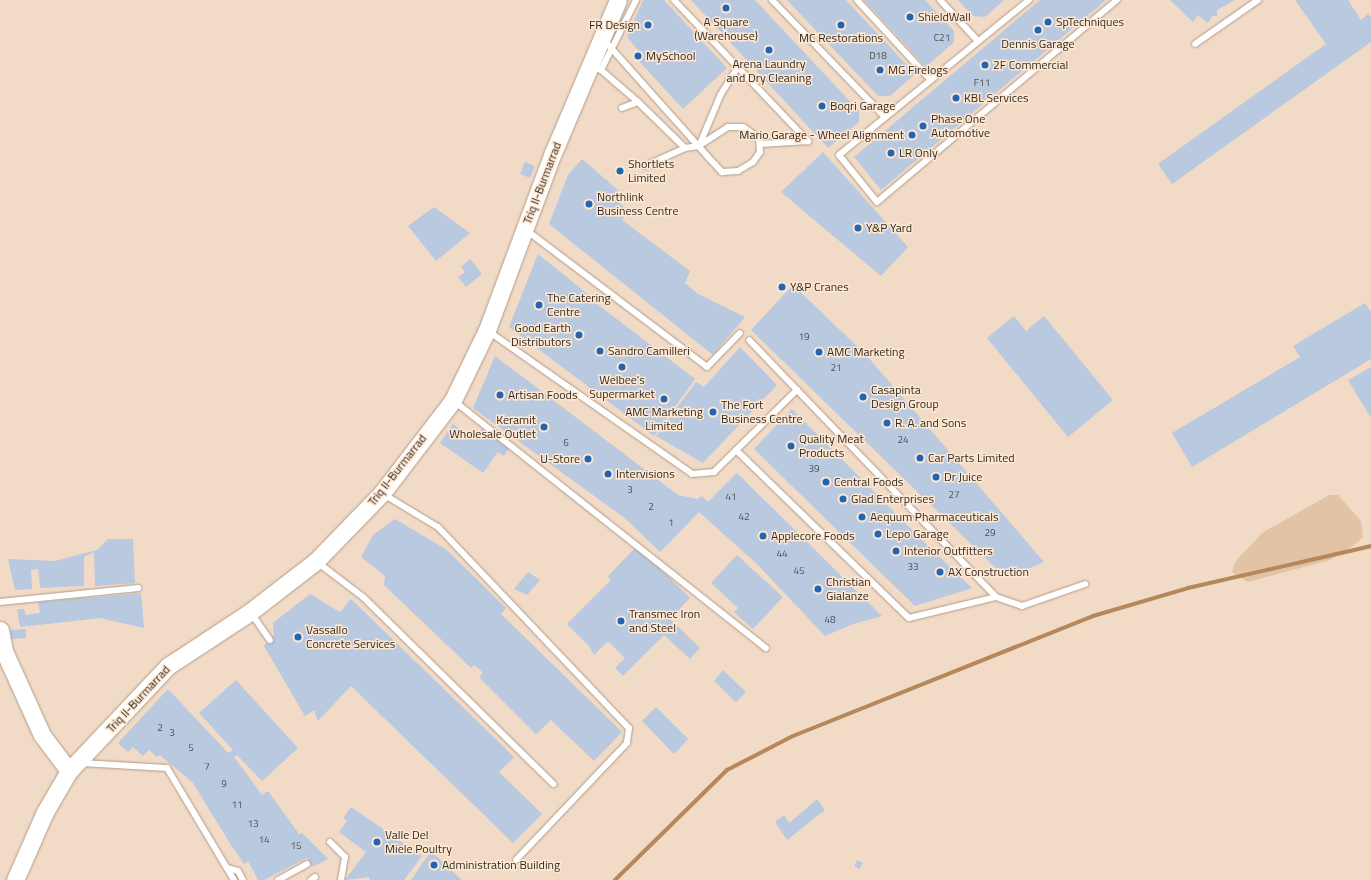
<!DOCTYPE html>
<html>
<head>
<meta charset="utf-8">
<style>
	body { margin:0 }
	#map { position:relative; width:1371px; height:880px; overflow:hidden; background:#f1dac6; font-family:"Titillium Web",sans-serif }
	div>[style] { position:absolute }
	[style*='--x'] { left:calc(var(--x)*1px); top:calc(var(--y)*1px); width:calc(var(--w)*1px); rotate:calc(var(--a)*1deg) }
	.green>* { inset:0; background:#e3c3a5 }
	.stream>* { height:4px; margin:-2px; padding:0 2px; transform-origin:2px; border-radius:2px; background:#b6875a }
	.building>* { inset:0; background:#b8c9e0 }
	.roads { filter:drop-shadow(0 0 1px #b19c89) drop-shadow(0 0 1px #b19c89) }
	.lane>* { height:6px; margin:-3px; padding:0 3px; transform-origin:3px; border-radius:3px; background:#fff }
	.secondary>* { height:17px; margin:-8.5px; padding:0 8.5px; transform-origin:8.5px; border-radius:8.5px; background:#fff }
	.dots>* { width:11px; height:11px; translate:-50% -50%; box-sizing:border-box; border:2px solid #fee8d3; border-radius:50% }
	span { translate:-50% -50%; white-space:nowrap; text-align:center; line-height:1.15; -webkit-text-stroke:3px #fee8d3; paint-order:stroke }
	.number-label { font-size:10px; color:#535151 }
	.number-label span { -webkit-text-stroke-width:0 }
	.poi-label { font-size:12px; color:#312921 }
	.left { translate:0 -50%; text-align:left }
	.right { translate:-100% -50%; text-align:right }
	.street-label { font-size:12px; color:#312921 }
</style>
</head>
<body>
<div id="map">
	<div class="green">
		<div style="clip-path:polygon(1329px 495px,1338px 495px,1361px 521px,1363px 537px,1354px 545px,1330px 560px,1248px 582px,1232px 572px,1235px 562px,1262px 533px)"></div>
	</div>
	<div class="stream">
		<div style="--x:615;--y:880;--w:157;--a:-44.5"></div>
		<div style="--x:727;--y:770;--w:74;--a:-27.3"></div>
		<div style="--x:793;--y:736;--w:323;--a:-21.8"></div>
		<div style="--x:1093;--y:616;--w:99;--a:-16.4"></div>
		<div style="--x:1188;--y:588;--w:188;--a:-12.9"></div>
	</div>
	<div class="building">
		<div style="clip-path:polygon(643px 0,664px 0,727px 68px,683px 109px,637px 59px,642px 55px,627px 37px)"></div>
		<div style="clip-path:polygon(691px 0,755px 0,859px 111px,859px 122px,828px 148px)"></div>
		<div style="clip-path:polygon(787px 0,846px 0,915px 74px,890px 96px,878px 96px)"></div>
		<div style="clip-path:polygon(864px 0,925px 0,954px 31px,954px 42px,926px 67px)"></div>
		<div style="clip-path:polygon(958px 0,1004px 0,985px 17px,973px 16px)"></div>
		<div style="clip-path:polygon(1040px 0,1106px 0,881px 190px,854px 157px)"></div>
		<div style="clip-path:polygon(1170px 0,1235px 0,1217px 10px,1217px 16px,1212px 16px,1208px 23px,1198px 15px,1193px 22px)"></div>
		<div style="clip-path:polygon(1295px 0,1348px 0,1361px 20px,1368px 14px,1371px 17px,1371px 42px,1172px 184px,1158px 164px,1326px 44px)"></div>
		<div style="clip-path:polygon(823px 152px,908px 247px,881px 276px,781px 192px)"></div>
		<div style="clip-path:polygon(582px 159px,619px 191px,614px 199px,628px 210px,622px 220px,690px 271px,685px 283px,698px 294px,745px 317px,713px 355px,549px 224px,568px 175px)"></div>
		<div style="clip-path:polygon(525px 162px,535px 166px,530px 178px,520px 174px)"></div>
		<div style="clip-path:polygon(434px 207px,470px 233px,436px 261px,408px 226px)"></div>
		<div style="clip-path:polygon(538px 254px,589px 295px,588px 297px,695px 379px,654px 436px,509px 327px)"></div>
		<div style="clip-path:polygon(470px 259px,482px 274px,466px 287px,458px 277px,465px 272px,461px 267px)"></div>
		<div style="clip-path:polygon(793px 285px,867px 356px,1044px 562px,1006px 578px,751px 330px)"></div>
		<div style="clip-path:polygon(1365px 303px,1371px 312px,1371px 359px,1192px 467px,1172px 433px,1300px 357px,1293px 346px)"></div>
		<div style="clip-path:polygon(1014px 316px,1026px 331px,1044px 316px,1113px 400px,1068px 437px,987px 338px)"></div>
		<div style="clip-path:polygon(740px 347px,777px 385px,703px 463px,656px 436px,696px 382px,704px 387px)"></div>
		<div style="clip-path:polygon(495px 356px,678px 495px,697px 499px,702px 496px,708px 502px,737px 473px,882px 616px,853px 624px,825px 636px,757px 564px,699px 512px,660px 552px,626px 519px,473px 408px)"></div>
		<div style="clip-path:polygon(1371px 367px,1371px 418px,1348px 380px)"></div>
		<div style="clip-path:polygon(792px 409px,922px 540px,972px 588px,915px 606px,754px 449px)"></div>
		<div style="clip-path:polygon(453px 424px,475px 439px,482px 429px,509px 448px,504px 456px,498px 452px,483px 473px,440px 443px)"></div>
		<div style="clip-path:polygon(395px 519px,447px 550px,506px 608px,501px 614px,622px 732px,594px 761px,551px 720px,536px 734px,479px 677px,483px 673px,478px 668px,474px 665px,471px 668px,384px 585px,385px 576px,361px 557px,373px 535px)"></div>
		<div style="clip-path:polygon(108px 539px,133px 539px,135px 583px,95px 586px,94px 552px,84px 557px,84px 586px,40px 588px,38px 569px,31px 570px,32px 589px,15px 590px,8px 559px,55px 561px,97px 550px)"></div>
		<div style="clip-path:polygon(637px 546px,690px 598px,670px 619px,700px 648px,690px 659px,664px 635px,623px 676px,615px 668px,625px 658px,608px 641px,594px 655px,589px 646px,567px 624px,611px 580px,608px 576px)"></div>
		<div style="clip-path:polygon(737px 555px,783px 597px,753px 629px,734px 612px,738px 608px,711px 583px)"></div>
		<div style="clip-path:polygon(528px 572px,540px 580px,527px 595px,514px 589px)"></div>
		<div style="clip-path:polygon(141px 593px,144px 628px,100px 618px,20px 627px,17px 609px,24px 609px,26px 615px,40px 613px,38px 602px)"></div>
		<div style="clip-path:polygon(310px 594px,340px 612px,351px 599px,514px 757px,499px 772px,542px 814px,513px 843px,351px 686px,318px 721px,314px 710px,305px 716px,264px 646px,274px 635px,273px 623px)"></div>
		<div style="clip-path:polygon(26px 629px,26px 638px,11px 639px,10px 630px)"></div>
		<div style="clip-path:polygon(723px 670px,746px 692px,736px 702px,714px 681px)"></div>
		<div style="clip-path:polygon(236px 680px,298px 748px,262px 781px,237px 755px,234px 757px,262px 795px,268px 791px,299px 834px,302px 833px,328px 859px,312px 867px,307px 858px,264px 880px,258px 880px,248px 861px,244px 864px,231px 845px,193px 783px,160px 755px,157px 757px,149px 750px,143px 756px,133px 747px,128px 752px,118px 743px,168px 689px,228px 753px,233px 750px,199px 713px)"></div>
		<div style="clip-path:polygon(656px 707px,688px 739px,674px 754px,642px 721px)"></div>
		<div style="clip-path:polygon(817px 799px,825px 810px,787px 840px,775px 822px,784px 815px,789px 823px)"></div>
		<div style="clip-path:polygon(351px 807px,422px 856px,404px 880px,370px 880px,369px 877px,345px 880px,366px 852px,339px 832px,347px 821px,343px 818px)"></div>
		<div style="clip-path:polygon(431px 851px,462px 880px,411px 880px)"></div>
		<div style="clip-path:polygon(857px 860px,863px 863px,859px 869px,854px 866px)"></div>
	</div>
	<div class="roads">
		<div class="lane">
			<div style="--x:674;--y:0;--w:195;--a:46.5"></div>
			<div style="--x:772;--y:0;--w:161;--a:46"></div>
			<div style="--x:857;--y:0;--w:108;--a:47.3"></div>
			<div style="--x:940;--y:0;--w:54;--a:47.2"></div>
			<div style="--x:1029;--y:0;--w:245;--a:140.8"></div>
			<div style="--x:839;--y:155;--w:60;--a:51"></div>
			<div style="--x:877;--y:202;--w:314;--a:-40.1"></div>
			<div style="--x:603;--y:39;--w:158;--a:48.3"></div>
			<div style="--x:708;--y:157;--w:21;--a:47"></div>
			<div style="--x:722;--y:172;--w:16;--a:-4"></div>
			<div style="--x:738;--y:171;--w:17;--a:-31"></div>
			<div style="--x:753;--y:162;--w:12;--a:-55"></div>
			<div style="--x:760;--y:152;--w:14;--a:-94"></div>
			<div style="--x:759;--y:138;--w:19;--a:-145"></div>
			<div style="--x:743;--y:127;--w:15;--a:180"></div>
			<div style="--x:728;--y:127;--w:35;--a:147"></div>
			<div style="--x:1195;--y:44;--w:77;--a:-34.9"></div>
			<div style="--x:591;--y:66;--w:11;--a:22"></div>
			<div style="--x:601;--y:70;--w:49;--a:40.9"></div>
			<div style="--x:638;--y:102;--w:66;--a:44.4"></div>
			<div style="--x:601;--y:70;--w:78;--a:-63.4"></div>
			<div style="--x:622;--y:108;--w:17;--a:-21"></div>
			<div style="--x:760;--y:144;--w:48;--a:-3.6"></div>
			<div style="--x:645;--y:166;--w:44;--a:-24.2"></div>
			<div style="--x:685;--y:148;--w:14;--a:-8"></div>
			<div style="--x:699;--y:146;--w:56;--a:-67.1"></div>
			<div style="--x:721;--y:94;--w:32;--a:-58"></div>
			<div style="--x:526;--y:230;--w:227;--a:37.1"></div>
			<div style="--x:707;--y:367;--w:47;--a:-45.9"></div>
			<div style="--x:488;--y:331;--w:249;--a:35"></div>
			<div style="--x:692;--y:474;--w:22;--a:-5"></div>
			<div style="--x:714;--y:472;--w:117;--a:-44.7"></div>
			<div style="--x:797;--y:390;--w:69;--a:-133.8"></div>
			<div style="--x:797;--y:390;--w:287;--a:46.1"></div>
			<div style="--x:996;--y:597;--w:28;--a:19"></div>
			<div style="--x:1022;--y:606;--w:67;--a:-19.2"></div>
			<div style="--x:454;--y:401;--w:398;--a:38.4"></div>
			<div style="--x:736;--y:450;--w:241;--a:44.2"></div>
			<div style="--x:909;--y:618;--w:89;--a:-13.6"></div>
			<div style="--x:383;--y:494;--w:64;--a:31"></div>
			<div style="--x:438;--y:527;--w:277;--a:46.5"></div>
			<div style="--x:629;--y:728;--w:15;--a:98"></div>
			<div style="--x:627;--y:743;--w:161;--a:133.5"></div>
			<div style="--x:317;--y:562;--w:58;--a:37.3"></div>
			<div style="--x:363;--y:597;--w:267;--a:44.5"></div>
			<div style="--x:0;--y:602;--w:139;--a:-5.8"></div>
			<div style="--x:251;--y:613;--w:33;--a:55"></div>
			<div style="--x:81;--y:763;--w:86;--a:3.3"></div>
			<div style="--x:167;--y:768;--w:131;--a:59.1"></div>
			<div style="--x:330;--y:842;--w:21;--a:45"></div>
			<div style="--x:345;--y:857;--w:23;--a:100"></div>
			<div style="--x:228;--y:868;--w:10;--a:17"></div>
			<div style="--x:238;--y:871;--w:10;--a:61"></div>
			<div style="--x:278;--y:880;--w:33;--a:-29"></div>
			<div style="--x:311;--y:880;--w:5;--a:-37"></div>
		</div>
		<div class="secondary">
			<div style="--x:0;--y:630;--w:21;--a:79"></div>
			<div style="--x:4;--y:651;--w:92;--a:65.7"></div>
			<div style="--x:42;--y:735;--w:45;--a:53.1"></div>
			<div style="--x:15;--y:880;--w:74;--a:-66.2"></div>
			<div style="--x:45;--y:812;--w:48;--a:-59.7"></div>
			<div style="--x:69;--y:771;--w:144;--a:-46.7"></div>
			<div style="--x:168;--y:666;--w:98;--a:-33.4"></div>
			<div style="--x:250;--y:612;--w:83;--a:-37.7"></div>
			<div style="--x:316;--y:561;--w:95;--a:-45.9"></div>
			<div style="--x:382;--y:493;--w:117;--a:-52.6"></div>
			<div style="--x:453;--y:400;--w:78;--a:-64.1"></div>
			<div style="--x:487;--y:330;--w:189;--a:-69.6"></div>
			<div style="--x:553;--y:153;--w:166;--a:-67"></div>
		</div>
	</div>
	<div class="dots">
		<div style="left:726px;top:8px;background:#2265b5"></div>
		<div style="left:910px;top:17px;background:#2265b5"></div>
		<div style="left:1048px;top:22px;background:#2265b5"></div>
		<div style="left:648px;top:25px;background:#2265b5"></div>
		<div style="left:841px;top:25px;background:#2265b5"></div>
		<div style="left:1038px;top:30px;background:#2265b5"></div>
		<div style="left:769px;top:50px;background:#2265b5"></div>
		<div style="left:638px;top:56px;background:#2265b5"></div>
		<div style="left:985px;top:65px;background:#2265b5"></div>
		<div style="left:880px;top:70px;background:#2265b5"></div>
		<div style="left:956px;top:98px;background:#2265b5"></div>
		<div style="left:822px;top:106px;background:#2265b5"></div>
		<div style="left:923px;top:126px;background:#2265b5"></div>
		<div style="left:912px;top:135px;background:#2265b5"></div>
		<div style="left:891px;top:153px;background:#2265b5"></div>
		<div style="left:620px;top:171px;background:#2265b5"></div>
		<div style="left:589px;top:204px;background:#2265b5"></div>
		<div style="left:858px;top:228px;background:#2265b5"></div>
		<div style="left:782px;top:287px;background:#2265b5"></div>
		<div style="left:539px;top:305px;background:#2265b5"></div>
		<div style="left:579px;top:335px;background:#2265b5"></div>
		<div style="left:600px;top:351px;background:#2265b5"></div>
		<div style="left:819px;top:352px;background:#2265b5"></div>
		<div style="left:622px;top:367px;background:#2265b5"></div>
		<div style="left:500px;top:395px;background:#2265b5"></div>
		<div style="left:863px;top:397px;background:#2265b5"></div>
		<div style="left:664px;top:399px;background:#2265b5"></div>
		<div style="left:713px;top:412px;background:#2265b5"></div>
		<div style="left:887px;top:423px;background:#2265b5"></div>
		<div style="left:544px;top:427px;background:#2265b5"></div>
		<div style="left:791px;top:446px;background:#2265b5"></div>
		<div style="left:920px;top:458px;background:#2265b5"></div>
		<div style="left:588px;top:459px;background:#2265b5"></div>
		<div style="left:608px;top:474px;background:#2265b5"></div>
		<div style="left:936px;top:477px;background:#2265b5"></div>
		<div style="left:826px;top:482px;background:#2265b5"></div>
		<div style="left:843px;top:499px;background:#2265b5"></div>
		<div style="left:862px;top:517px;background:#2265b5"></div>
		<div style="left:878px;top:534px;background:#2265b5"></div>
		<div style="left:763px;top:536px;background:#2265b5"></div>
		<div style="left:896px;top:551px;background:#2265b5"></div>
		<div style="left:940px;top:572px;background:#2265b5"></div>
		<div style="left:818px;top:589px;background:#2265b5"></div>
		<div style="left:621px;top:621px;background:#2265b5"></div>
		<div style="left:298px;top:637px;background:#2265b5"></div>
		<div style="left:377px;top:842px;background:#2265b5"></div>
		<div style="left:434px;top:865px;background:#2265b5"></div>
	</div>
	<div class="number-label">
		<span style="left:942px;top:38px">C21</span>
		<span style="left:878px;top:56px">D18</span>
		<span style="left:982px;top:83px">F11</span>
		<span style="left:804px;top:337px">19</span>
		<span style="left:836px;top:368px">21</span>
		<span style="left:903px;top:440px">24</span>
		<span style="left:566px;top:443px">6</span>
		<span style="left:814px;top:469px">39</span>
		<span style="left:630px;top:490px">3</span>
		<span style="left:954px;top:495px">27</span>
		<span style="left:731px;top:497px">41</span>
		<span style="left:651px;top:507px">2</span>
		<span style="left:744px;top:517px">42</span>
		<span style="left:671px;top:523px">1</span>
		<span style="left:990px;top:533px">29</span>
		<span style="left:782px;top:554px">44</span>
		<span style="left:913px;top:567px">33</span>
		<span style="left:799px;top:571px">45</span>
		<span style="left:830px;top:620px">48</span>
		<span style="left:160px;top:728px">2</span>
		<span style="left:172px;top:733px">3</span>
		<span style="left:191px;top:748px">5</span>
		<span style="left:207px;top:767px">7</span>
		<span style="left:224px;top:784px">9</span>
		<span style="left:237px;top:805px">11</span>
		<span style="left:253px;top:824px">13</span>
		<span style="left:264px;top:840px">14</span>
		<span style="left:296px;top:846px">15</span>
	</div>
	<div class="poi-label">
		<span class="left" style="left:918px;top:17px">ShieldWall</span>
		<span style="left:726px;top:29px">A Square<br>(Warehouse)</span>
		<span class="left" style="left:1056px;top:22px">SpTechniques</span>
		<span class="right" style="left:640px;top:25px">FR Design</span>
		<span style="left:841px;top:38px">MC Restorations</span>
		<span style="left:1038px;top:44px">Dennis Garage</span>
		<span class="left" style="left:646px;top:56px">MySchool</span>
		<span style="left:769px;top:71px">Arena Laundry<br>and Dry Cleaning</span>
		<span class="left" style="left:993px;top:65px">2F Commercial</span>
		<span class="left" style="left:888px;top:70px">MG Firelogs</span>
		<span class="left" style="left:964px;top:98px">KBL Services</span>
		<span class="left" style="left:830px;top:106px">Boqri Garage</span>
		<span class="left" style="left:931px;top:126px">Phase One<br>Automotive</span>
		<span class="right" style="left:904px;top:135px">Mario Garage - Wheel Alignment</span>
		<span class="left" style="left:899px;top:153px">LR Only</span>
		<span class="left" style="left:628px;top:171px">Shortlets<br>Limited</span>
		<span class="left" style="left:597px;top:204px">Northlink<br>Business Centre</span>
		<span class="left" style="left:866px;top:228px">Y&amp;P Yard</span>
		<span class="left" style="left:790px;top:287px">Y&amp;P Cranes</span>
		<span class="left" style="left:547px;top:305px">The Catering<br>Centre</span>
		<span class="right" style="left:571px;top:335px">Good Earth<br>Distributors</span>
		<span class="left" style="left:608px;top:351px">Sandro Camilleri</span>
		<span class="left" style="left:827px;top:352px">AMC Marketing</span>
		<span style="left:622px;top:387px">Welbee's<br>Supermarket</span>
		<span class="left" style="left:871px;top:397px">Casapinta<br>Design Group</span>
		<span class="left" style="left:508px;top:395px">Artisan Foods</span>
		<span class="left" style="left:721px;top:412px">The Fort<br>Business Centre</span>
		<span style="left:664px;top:419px">AMC Marketing<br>Limited</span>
		<span class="right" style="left:536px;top:427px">Keramit<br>Wholesale Outlet</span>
		<span class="left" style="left:895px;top:423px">R. A. and Sons</span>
		<span class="left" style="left:799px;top:446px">Quality Meat<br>Products</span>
		<span class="left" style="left:928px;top:458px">Car Parts Limited</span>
		<span class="right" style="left:580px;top:459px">U-Store</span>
		<span class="left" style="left:616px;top:474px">Intervisions</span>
		<span class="left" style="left:944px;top:477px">Dr Juice</span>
		<span class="left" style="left:834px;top:482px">Central Foods</span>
		<span class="left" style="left:851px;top:499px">Glad Enterprises</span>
		<span class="left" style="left:870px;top:517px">Aequum Pharmaceuticals</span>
		<span class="left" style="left:886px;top:534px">Lepo Garage</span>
		<span class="left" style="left:771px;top:536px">Applecore Foods</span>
		<span class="left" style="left:904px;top:551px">Interior Outfitters</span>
		<span class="left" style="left:948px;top:572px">AX Construction</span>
		<span class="left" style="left:826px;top:589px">Christian<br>Gialanze</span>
		<span class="left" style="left:629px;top:621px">Transmec Iron<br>and Steel</span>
		<span class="left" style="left:306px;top:637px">Vassallo<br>Concrete Services</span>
		<span class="left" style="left:385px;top:842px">Valle Del<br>Miele Poultry</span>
		<span class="left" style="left:442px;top:865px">Administration Building</span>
	</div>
	<div class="street-label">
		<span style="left:542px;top:183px;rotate:-69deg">Triq Il-Burmarrad</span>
		<span style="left:397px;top:470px;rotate:-52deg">Triq Il-Burmarrad</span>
		<span style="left:138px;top:699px;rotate:-47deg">Triq Il-Burmarrad</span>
	</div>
</div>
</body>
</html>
